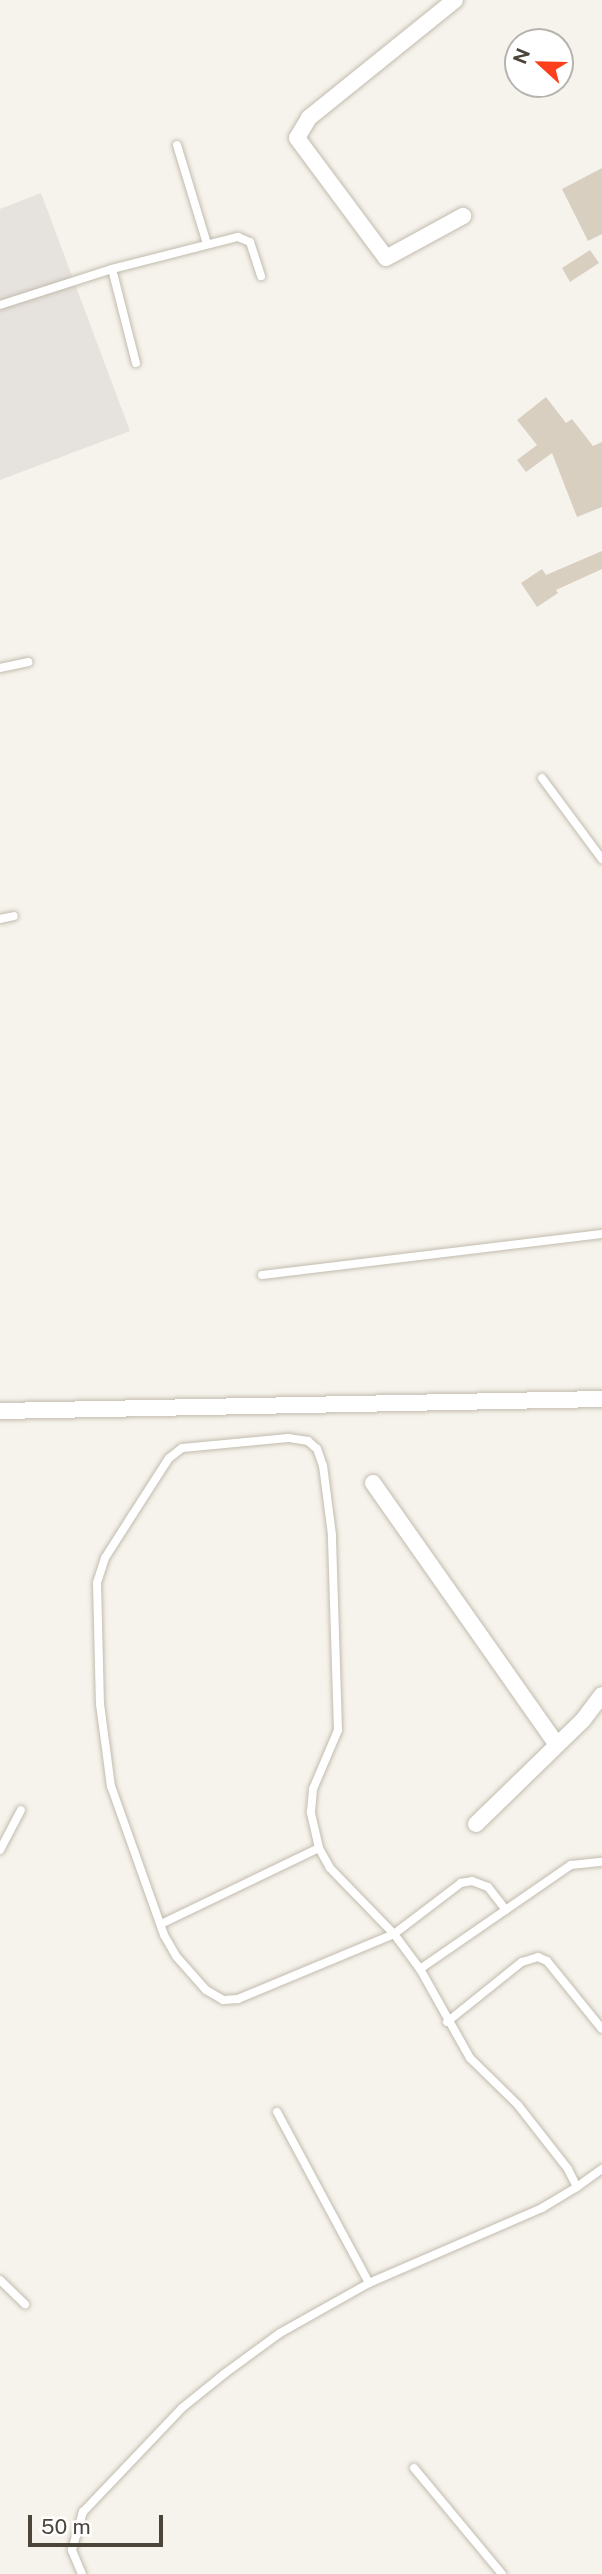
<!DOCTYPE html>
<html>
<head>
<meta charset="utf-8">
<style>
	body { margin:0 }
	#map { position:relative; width:602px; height:2574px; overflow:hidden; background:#f6f3ec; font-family:"Public Sans",sans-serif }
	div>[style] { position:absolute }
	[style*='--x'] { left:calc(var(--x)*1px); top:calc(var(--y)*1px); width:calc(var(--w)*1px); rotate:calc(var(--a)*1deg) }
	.industrial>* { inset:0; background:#e6e2dd }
	.building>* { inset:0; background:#d8cfc1 }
	.roads { filter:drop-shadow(0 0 2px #c2bbae) drop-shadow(0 0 2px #c2bbae) }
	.service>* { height:8px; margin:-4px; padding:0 4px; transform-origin:4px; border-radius:4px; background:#fff }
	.minor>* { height:16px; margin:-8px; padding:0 8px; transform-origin:8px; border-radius:8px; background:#fff }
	span { translate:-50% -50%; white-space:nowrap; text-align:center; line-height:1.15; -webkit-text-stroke:6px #fff; paint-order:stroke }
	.north { position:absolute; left:504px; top:28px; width:70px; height:70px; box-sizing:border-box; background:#fff; border:2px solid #b7b4b0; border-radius:50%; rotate:292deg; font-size:19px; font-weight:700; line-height:28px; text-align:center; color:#4b4439 }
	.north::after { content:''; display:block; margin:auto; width:24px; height:32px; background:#fc3f1d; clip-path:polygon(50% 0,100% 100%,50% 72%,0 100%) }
	.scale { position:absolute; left:28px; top:2515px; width:135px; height:32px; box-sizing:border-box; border:4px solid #4b4439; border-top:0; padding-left:9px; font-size:21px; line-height:24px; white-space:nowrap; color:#4b4439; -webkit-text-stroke:5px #fff; paint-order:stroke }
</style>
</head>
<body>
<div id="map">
	<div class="industrial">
		<div style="clip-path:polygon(41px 193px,130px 431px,0 480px,0 209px)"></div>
	</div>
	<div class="building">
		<div style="clip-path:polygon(602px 168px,602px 234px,588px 241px,562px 189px)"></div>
		<div style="clip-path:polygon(590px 250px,599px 263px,570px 282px,562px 268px)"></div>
		<div style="clip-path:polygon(546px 397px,566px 423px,572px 419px,593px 446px,602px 442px,602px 507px,577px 517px,552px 453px,526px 472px,517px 460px,537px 445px,517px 420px)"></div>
		<div style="clip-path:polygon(602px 551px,602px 569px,556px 590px,558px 593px,537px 607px,521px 583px,542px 569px,546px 575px)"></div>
	</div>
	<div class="roads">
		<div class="service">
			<div style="--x:177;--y:145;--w:103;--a:73.1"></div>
			<div style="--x:112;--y:269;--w:130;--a:-14.3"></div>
			<div style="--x:238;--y:237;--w:13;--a:23"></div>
			<div style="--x:250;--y:242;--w:36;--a:72"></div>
			<div style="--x:0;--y:305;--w:118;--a:-17.8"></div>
			<div style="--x:112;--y:269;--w:97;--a:75.7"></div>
			<div style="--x:0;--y:668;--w:29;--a:-12"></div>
			<div style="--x:542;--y:778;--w:101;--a:53.5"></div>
			<div style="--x:0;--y:919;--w:14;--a:-12"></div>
			<div style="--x:262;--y:1275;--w:342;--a:-6.9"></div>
			<div style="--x:0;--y:1850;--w:45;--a:-62.3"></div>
			<div style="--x:161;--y:1924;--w:175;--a:-25.7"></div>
			<div style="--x:420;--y:1969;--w:183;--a:-34.6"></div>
			<div style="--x:571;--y:1865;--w:31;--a:-6"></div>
			<div style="--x:447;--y:2022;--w:96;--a:-38.7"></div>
			<div style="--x:522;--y:1962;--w:17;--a:-17"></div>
			<div style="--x:538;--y:1957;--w:10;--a:24"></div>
			<div style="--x:547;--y:1961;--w:87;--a:51"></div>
			<div style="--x:277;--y:2112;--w:194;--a:61.7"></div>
			<div style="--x:577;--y:2187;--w:31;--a:-36"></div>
			<div style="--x:0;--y:2280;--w:35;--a:44"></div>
			<div style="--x:414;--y:2468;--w:138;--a:50.3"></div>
			<div style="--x:82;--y:2574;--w:26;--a:-113"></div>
			<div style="--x:72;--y:2550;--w:40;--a:-74"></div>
			<div style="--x:83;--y:2512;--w:144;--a:-46.4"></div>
			<div style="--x:182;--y:2408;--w:54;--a:-39"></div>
			<div style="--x:224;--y:2374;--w:69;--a:-36.2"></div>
			<div style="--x:280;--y:2333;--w:102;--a:-29.3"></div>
			<div style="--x:369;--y:2283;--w:189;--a:-23.4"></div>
			<div style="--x:542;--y:2208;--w:41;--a:-31"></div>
			<div style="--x:577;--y:2187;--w:20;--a:-117"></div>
			<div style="--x:568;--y:2169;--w:81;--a:-128"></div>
			<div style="--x:518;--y:2105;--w:67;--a:-135.6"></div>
			<div style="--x:470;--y:2058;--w:102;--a:-119.3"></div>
			<div style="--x:420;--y:1969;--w:44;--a:-126.6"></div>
			<div style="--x:394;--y:1934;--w:92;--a:-134.1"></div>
			<div style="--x:330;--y:1868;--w:23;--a:-119"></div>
			<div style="--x:319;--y:1848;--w:37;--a:-103"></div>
			<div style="--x:311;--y:1812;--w:23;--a:-85"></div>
			<div style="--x:313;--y:1789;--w:64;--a:-67"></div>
			<div style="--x:338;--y:1730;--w:195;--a:-91.8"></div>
			<div style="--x:332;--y:1535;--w:70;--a:-97.4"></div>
			<div style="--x:323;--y:1466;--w:18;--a:-109"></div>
			<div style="--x:317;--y:1449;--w:12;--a:-138"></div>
			<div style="--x:308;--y:1441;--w:20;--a:-171"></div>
			<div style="--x:288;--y:1438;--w:106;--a:174.6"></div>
			<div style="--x:182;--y:1448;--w:16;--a:142"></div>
			<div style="--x:169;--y:1458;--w:67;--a:122.7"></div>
			<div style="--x:133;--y:1514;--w:52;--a:122.5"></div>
			<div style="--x:105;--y:1558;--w:26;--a:108"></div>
			<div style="--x:97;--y:1583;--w:121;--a:88.6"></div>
			<div style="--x:100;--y:1704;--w:83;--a:82.4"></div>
			<div style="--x:111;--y:1786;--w:158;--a:70.4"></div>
			<div style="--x:164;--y:1935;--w:24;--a:60"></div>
			<div style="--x:176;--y:1956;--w:45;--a:48.6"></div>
			<div style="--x:206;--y:1990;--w:20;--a:30"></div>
			<div style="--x:223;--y:2000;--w:15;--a:-4"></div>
			<div style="--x:238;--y:1999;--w:169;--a:-22.6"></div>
			<div style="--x:394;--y:1934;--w:84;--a:-37.3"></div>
			<div style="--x:461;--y:1883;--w:11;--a:-10"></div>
			<div style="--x:472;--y:1881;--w:17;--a:21"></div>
			<div style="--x:488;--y:1887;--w:29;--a:52"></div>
		</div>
		<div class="minor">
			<div style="--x:455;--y:0;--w:188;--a:141.1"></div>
			<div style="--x:309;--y:118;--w:23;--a:121"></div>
			<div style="--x:297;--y:138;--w:149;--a:53.4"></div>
			<div style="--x:386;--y:258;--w:88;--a:-28.6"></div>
			<div style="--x:0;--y:1411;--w:602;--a:-1.14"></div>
			<div style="--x:373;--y:1483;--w:320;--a:54.9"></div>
			<div style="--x:476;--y:1824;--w:149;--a:-44.2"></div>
			<div style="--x:583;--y:1720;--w:31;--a:-53"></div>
		</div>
	</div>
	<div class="north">N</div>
	<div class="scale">50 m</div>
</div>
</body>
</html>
